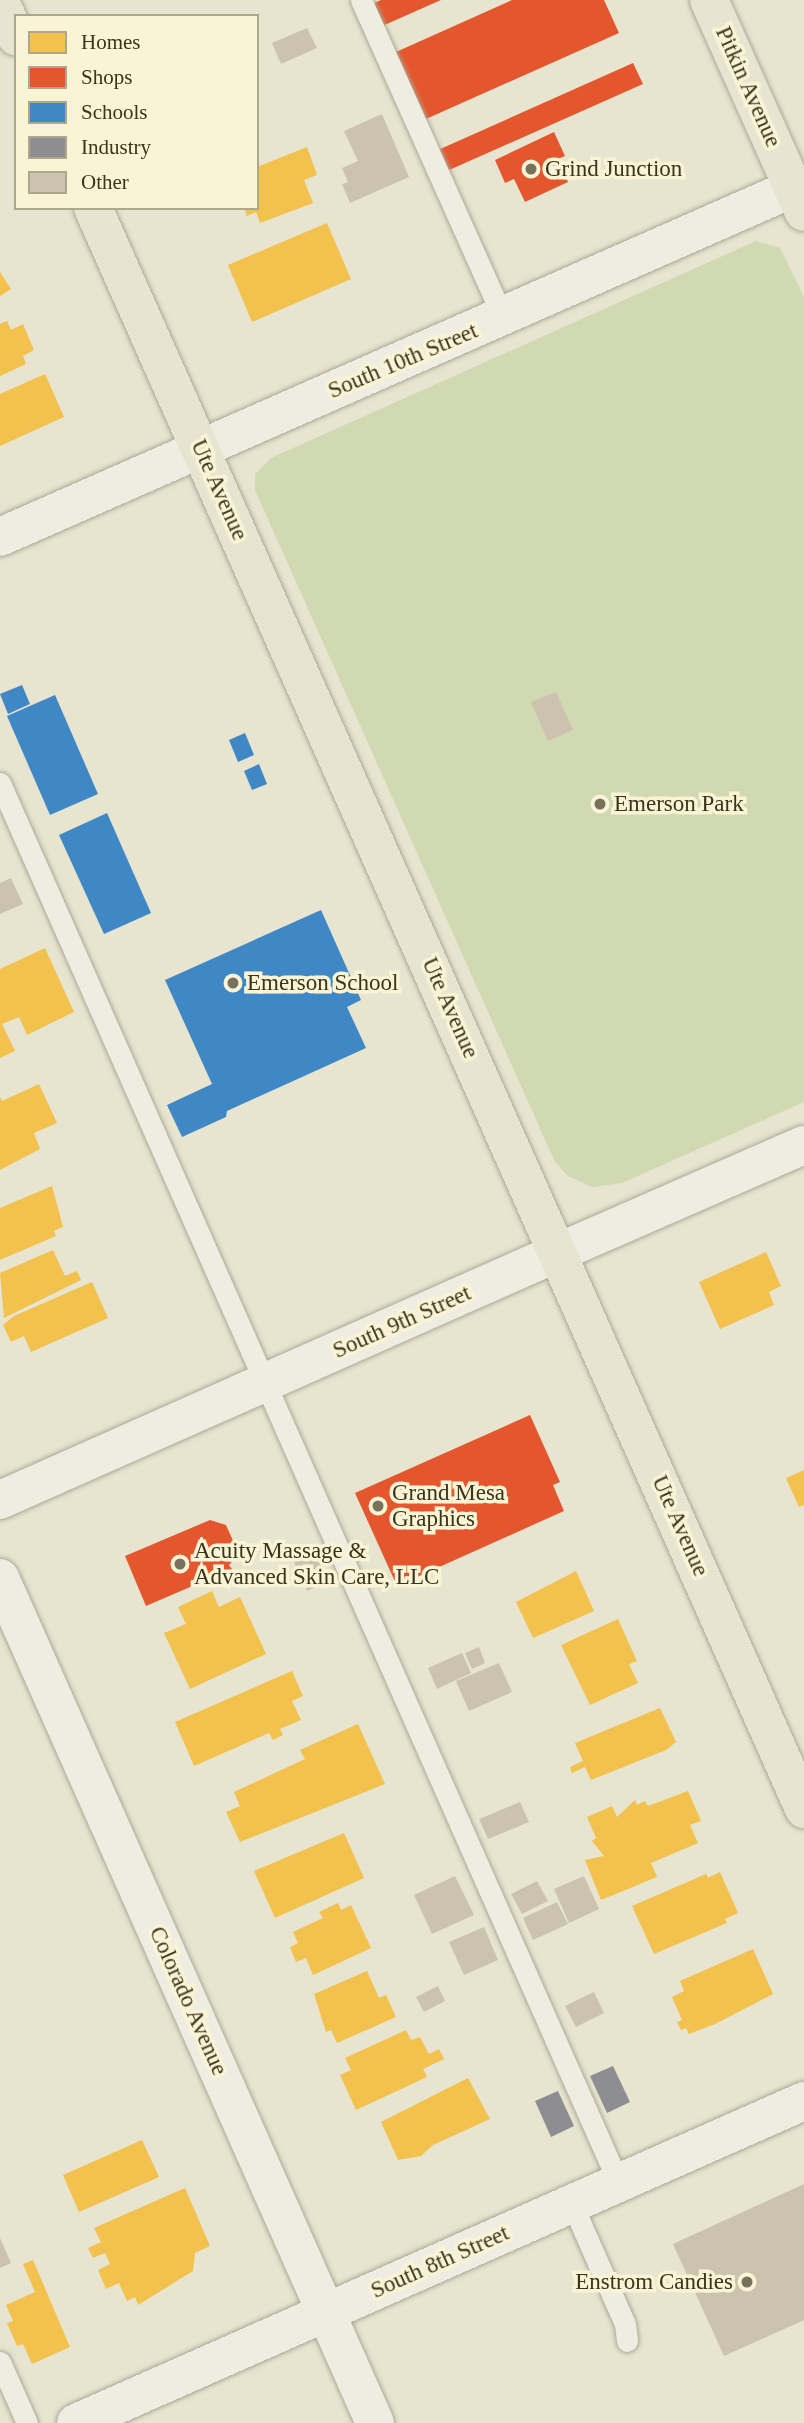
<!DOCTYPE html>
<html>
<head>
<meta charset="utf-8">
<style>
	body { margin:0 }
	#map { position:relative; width:804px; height:2423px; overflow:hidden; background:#e7e4cf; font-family:Georgia,serif }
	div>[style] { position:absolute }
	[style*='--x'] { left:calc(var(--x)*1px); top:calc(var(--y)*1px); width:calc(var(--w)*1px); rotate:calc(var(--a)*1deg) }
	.green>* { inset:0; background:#d0d9b1 }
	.homes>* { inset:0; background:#f2c14e }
	.shops>* { inset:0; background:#e4572e }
	.schools>* { inset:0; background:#3f88c5 }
	.industry>* { inset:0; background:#8d8d92 }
	.building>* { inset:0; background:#cbc3b0 }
	.roads { filter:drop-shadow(0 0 2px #aca998) drop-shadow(0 0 2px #aca998) }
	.service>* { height:21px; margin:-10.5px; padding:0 10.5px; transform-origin:10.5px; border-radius:10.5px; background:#efede1 }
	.minor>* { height:38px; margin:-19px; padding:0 19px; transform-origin:19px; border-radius:19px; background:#efede1 }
	.tertiary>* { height:38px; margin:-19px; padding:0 19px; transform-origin:19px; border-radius:19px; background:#efede1 }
	.primary>* { height:38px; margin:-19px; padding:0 19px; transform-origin:19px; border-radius:19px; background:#e7e4d2 }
	.dots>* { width:19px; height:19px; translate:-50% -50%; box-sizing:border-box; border:4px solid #f8f4d5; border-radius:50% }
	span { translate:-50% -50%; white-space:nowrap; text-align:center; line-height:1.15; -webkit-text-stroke:7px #f8f4d5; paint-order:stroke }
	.street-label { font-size:23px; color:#3c331e }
	.poi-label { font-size:23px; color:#3c331e }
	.left { translate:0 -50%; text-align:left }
	.right { translate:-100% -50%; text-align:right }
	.legend { position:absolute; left:14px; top:14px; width:245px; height:196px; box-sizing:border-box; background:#f8f4d5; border:2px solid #ada78c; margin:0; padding:9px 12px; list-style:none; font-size:21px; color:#3c331e }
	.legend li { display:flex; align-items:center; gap:14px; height:35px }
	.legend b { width:35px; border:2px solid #ada78c }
</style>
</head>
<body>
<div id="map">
	<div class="green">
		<div style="clip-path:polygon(756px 241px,780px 248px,804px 297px,804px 1102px,622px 1183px,592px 1187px,568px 1176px,555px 1162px,255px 490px,255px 474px,271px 458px)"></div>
	</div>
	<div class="homes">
		<div style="clip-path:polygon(307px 147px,317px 175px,304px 180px,313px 203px,260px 223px,256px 212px,247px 216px,244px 208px,257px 208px,257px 167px)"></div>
		<div style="clip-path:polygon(327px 223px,351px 279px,252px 322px,228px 265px)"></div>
		<div style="clip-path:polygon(0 272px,11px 289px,0 296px)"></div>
		<div style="clip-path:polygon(7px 321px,11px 330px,23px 324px,34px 350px,23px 356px,26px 364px,0 376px,0 324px)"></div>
		<div style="clip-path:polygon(45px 374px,64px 417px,0 446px,0 394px)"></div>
		<div style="clip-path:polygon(45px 948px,74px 1012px,27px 1035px,19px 1017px,2px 1024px,15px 1051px,0 1058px,0 969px)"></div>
		<div style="clip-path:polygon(39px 1084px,57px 1123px,34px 1133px,40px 1149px,0 1170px,0 1097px,2px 1101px)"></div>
		<div style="clip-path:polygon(52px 1186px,63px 1227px,54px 1231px,56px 1236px,0 1260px,0 1208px)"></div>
		<div style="clip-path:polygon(53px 1250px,65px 1276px,77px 1271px,81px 1280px,4px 1318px,0 1273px)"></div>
		<div style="clip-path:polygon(766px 1252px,781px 1286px,769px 1292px,774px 1305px,720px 1329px,699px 1282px)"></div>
		<div style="clip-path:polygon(92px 1282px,108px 1318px,31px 1352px,24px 1336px,11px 1342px,3px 1325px,14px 1316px)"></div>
		<div style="clip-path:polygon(804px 1470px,804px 1505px,799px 1507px,786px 1478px)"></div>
		<div style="clip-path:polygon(576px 1571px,594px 1611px,533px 1638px,516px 1602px)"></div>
		<div style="clip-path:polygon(212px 1591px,219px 1607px,240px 1597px,266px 1654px,190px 1689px,164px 1633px,186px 1624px,178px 1607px)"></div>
		<div style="clip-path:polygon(618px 1619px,637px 1661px,629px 1664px,638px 1683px,590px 1705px,561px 1645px)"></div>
		<div style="clip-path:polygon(292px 1671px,303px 1696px,292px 1701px,301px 1720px,280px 1729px,283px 1735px,273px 1740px,269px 1733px,194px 1766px,175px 1722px)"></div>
		<div style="clip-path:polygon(660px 1708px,676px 1742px,666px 1750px,591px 1780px,585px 1767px,572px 1773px,570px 1767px,583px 1761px,575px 1743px)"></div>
		<div style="clip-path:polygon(358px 1724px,385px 1784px,240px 1842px,226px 1812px,240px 1806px,234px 1792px,305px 1759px,300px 1750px)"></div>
		<div style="clip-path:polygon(688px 1791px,701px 1821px,690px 1825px,698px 1843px,651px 1863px,657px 1877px,601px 1900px,585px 1860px,604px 1856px,592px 1841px,596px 1838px,587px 1817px,612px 1806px,617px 1817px,635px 1800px,637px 1805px,645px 1801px,648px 1806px)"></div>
		<div style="clip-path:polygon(344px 1833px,364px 1878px,275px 1918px,254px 1871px)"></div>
		<div style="clip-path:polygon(720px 1872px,738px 1913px,725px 1919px,727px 1923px,654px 1954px,632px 1906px,706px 1874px,708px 1878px)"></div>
		<div style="clip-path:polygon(338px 1903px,341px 1910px,351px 1905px,371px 1948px,313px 1975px,306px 1958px,296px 1962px,290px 1947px,298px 1943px,293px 1932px,323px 1918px,319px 1912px)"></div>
		<div style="clip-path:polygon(753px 1949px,773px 1994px,715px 2024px,689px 2034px,686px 2028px,681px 2030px,677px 2022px,682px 2020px,672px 1997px,684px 1991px,680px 1981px)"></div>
		<div style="clip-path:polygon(367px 1971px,379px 1998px,386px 1995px,396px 2017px,337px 2043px,331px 2030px,326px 2032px,314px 1994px)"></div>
		<div style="clip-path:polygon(406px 2030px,411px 2040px,420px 2037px,429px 2054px,439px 2049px,444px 2059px,423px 2069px,427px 2077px,356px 2110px,340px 2075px,351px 2070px,345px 2058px)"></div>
		<div style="clip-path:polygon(468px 2078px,490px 2119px,433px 2145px,421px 2156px,398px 2160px,381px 2122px)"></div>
		<div style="clip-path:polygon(142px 2140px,159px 2177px,79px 2212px,63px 2175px)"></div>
		<div style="clip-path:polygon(185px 2188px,210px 2246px,195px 2253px,193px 2271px,138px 2305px,135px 2297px,127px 2301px,119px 2283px,106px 2289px,98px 2270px,110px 2264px,105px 2253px,93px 2258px,88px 2248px,101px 2242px,94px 2228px)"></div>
		<div style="clip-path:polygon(33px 2260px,70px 2347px,32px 2364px,23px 2344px,17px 2346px,7px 2323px,13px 2321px,6px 2305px,35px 2292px,23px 2264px)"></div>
	</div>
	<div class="shops">
		<div style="clip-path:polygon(381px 0,441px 0,380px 27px,370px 5px)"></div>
		<div style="clip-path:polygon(512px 0,604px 0,619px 33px,426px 119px,396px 52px)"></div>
		<div style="clip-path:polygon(633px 63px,643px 84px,447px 171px,438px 150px)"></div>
		<div style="clip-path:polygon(554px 132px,565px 156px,558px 159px,568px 182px,525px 202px,514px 179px,505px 183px,495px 160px)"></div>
		<div style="clip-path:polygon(530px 1415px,560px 1482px,553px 1485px,564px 1511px,397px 1586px,355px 1493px)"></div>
		<div style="clip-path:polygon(210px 1520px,226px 1525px,239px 1554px,229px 1565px,232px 1569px,146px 1606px,125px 1556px)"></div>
	</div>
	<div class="schools">
		<div style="clip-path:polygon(22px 685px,30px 704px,8px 714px,0 694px)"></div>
		<div style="clip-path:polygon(55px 695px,98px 794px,50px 815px,7px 716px)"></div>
		<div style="clip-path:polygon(245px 733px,254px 755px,238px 762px,229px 740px)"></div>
		<div style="clip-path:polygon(259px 764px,267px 784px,252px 790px,244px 771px)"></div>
		<div style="clip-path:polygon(107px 813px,151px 913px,104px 934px,59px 835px)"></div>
		<div style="clip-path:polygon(321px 910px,361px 1000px,347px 1007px,366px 1048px,227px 1111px,226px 1117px,182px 1137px,167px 1105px,212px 1084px,165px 980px)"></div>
	</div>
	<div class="industry">
		<div style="clip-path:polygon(613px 2066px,630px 2102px,607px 2113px,590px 2076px)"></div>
		<div style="clip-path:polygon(558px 2091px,574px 2126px,551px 2137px,535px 2101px)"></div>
	</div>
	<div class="building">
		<div style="clip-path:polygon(307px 28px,317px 48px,281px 64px,272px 43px)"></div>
		<div style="clip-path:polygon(382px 114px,409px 177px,350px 203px,342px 184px,348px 182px,342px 168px,358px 161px,344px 131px)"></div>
		<div style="clip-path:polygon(556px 692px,573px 730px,548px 741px,531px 702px)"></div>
		<div style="clip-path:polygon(11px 878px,23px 904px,0 914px,0 883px)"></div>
		<div style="clip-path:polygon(316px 1553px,328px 1582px,307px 1591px,294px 1562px)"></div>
		<div style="clip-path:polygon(479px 1647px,485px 1663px,472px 1669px,465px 1653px)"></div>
		<div style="clip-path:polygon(462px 1653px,471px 1673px,437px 1689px,428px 1668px)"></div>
		<div style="clip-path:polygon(499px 1663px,512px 1692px,469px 1711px,456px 1681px)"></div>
		<div style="clip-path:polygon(520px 1802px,529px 1822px,488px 1839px,479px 1819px)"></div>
		<div style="clip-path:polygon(455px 1876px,474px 1915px,432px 1934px,414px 1895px)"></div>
		<div style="clip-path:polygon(584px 1876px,599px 1909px,569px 1923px,554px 1889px)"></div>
		<div style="clip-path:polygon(537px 1881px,548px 1901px,522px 1914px,511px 1894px)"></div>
		<div style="clip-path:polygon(557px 1902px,568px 1924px,533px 1940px,523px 1918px)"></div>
		<div style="clip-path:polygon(484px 1927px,498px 1960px,464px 1975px,449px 1942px)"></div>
		<div style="clip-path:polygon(438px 1986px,445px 2001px,424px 2012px,416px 1997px)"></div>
		<div style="clip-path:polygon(594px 1992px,604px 2013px,576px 2027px,565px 2006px)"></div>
		<div style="clip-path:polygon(804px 2184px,804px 2320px,724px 2356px,673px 2244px)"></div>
		<div style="clip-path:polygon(0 2238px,11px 2263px,0 2268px)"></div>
	</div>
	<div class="roads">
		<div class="service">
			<div style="--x:361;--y:0;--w:348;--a:65.9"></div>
			<div style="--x:0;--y:783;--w:1532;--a:66.16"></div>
			<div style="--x:572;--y:2204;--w:131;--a:66.2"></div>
			<div style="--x:625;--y:2324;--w:17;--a:83"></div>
			<div style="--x:0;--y:2362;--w:67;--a:66.1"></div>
		</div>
		<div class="minor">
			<div style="--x:0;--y:1500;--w:612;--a:-23.92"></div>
			<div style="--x:0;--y:1578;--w:924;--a:66.07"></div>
			<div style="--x:76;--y:2423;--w:796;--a:-23.86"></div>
		</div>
		<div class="tertiary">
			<div style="--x:0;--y:537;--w:866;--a:-23.75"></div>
			<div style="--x:559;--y:1252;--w:267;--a:-23.6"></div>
		</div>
		<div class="primary">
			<div style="--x:709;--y:0;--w:232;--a:65.9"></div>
			<div style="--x:0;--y:2;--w:38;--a:65"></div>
			<div style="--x:93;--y:208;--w:1752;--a:66.05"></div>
		</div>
	</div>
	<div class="dots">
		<div style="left:531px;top:169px;background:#78715c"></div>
		<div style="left:600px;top:804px;background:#78715c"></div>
		<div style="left:233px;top:983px;background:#78715c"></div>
		<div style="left:378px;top:1506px;background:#78715c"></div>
		<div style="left:180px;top:1564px;background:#78715c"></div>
		<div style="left:747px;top:2282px;background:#78715c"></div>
	</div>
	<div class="street-label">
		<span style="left:748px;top:87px;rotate:66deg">Pitkin Avenue</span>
		<span style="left:403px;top:361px;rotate:-23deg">South 10th Street</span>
		<span style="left:219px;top:490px;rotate:66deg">Ute Avenue</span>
		<span style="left:450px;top:1008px;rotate:66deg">Ute Avenue</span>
		<span style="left:402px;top:1322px;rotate:-24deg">South 9th Street</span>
		<span style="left:680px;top:1526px;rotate:66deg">Ute Avenue</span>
		<span style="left:188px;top:2001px;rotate:66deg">Colorado Avenue</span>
		<span style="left:440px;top:2262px;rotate:-24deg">South 8th Street</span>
	</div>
	<div class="poi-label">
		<span class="left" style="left:545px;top:169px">Grind Junction</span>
		<span class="left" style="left:614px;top:804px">Emerson Park</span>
		<span class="left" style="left:247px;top:983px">Emerson School</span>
		<span class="left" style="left:392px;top:1506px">Grand Mesa<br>Graphics</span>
		<span class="left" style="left:194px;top:1564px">Acuity Massage &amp;<br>Advanced Skin Care, LLC</span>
		<span class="right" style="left:733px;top:2282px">Enstrom Candies</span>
	</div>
	<ul class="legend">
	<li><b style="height:19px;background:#f2c14e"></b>Homes</li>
	<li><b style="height:19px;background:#e4572e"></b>Shops</li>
	<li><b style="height:19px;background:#3f88c5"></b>Schools</li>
	<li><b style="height:19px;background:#8d8d92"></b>Industry</li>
	<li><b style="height:19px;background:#cbc3b0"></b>Other</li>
	</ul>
</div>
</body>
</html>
